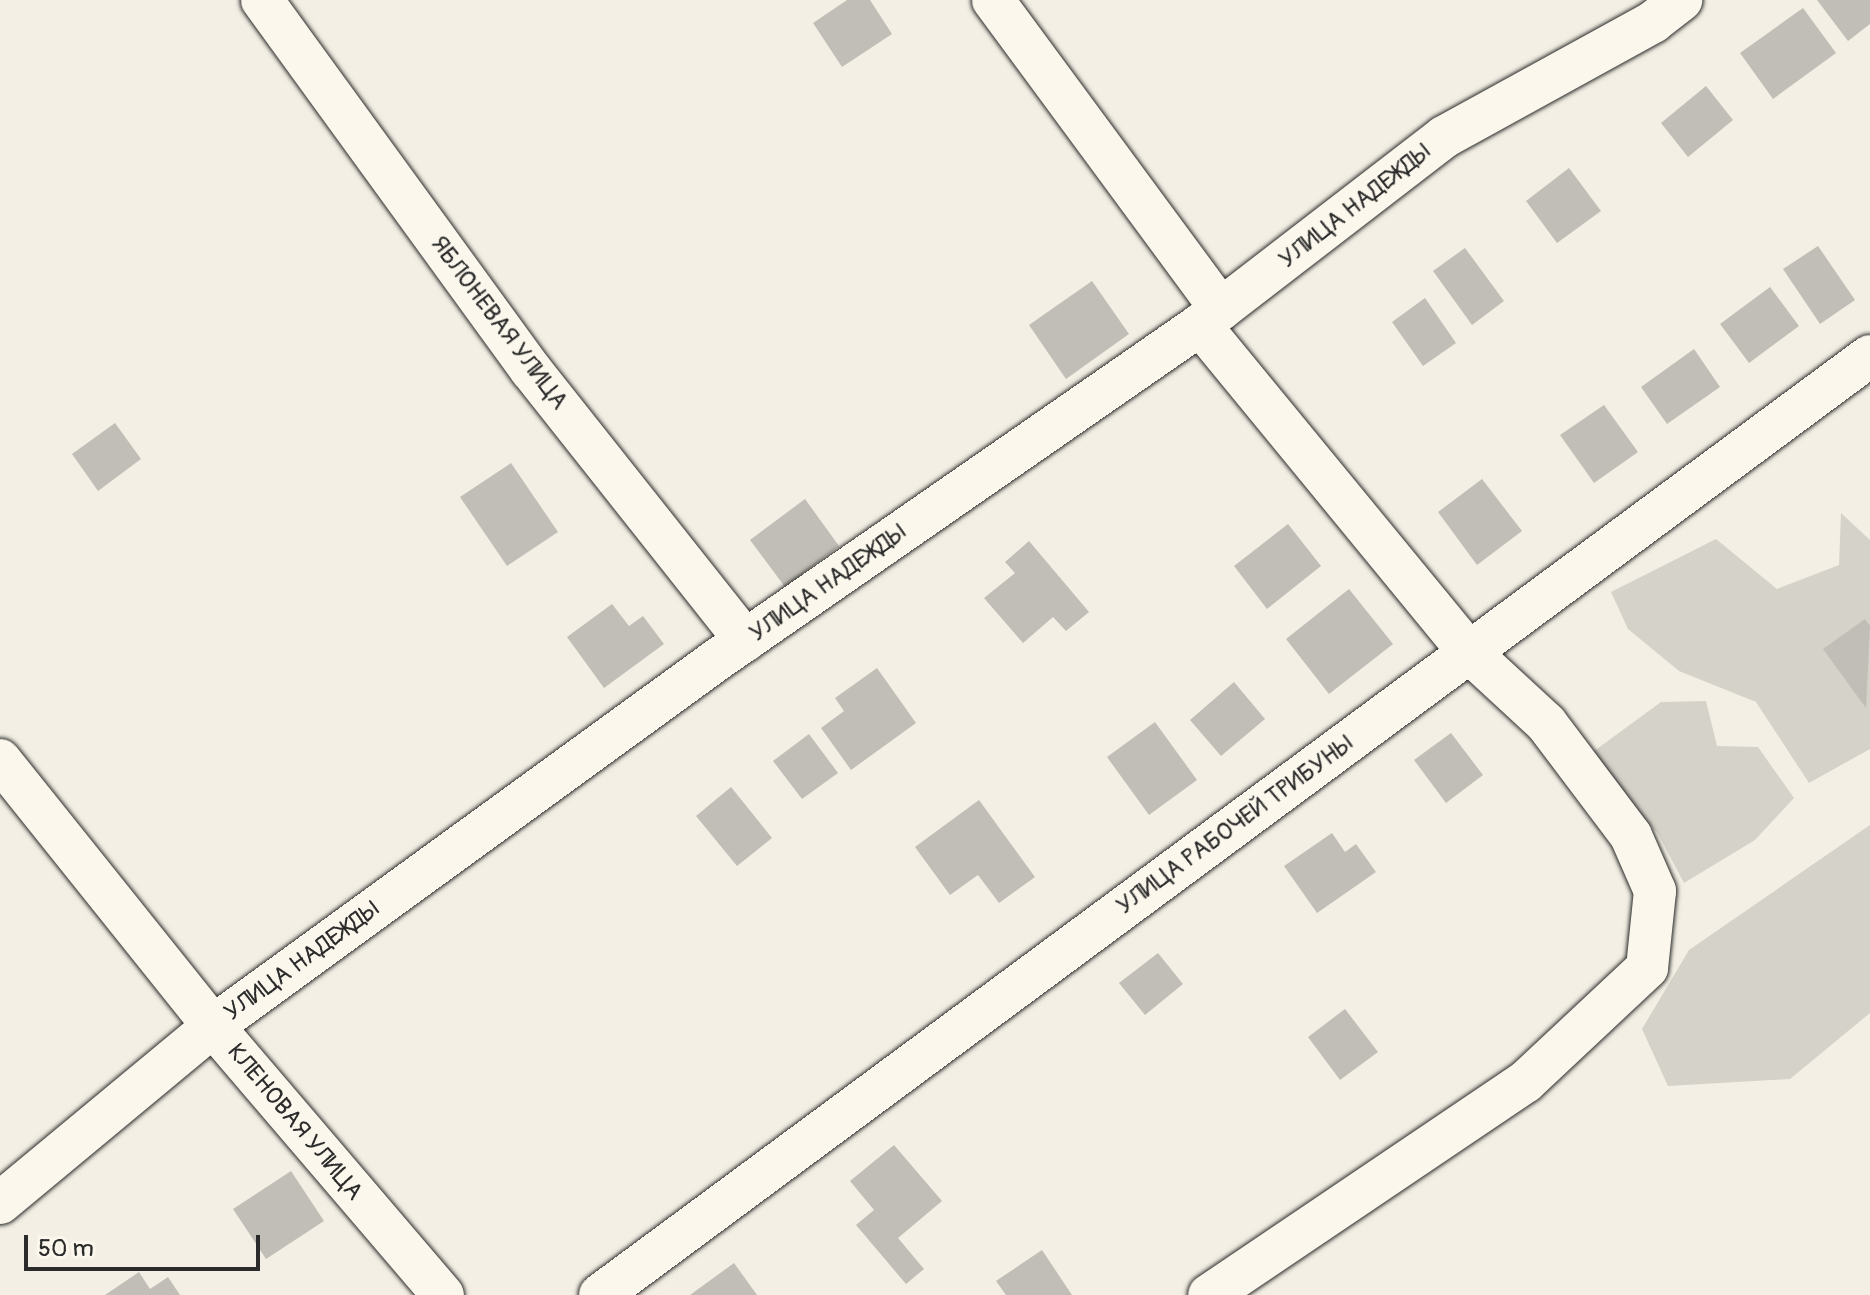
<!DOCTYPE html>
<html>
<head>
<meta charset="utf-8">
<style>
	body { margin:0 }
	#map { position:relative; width:1870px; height:1295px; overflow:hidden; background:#f3efe4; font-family:Pangolin,sans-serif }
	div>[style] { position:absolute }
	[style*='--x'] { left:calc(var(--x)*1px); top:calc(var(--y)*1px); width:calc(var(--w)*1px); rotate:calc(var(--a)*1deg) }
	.green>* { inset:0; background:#d5d2c9 }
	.building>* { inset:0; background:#c0beb6 }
	.roads { filter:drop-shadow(0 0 2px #2b2b2b) drop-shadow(0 0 2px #2b2b2b) }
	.minor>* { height:42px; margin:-21px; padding:0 21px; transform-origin:21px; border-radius:21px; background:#fbf7ec }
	span { translate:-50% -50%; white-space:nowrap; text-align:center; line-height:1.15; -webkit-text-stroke:8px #fbf7ec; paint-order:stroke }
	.street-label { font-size:24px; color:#2b2b2b }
	.scale { position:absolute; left:24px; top:1235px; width:236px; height:36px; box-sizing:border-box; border:4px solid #2b2b2b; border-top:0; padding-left:10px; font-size:24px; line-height:28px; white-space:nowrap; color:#2b2b2b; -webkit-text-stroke:6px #fbf7ec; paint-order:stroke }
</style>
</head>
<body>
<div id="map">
	<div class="green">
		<div style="clip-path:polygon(1841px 513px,1870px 540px,1870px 749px,1809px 783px,1756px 702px,1679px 671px,1628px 629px,1611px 592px,1716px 539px,1777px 589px,1839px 565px)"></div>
		<div style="clip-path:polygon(1706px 701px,1717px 746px,1758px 747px,1794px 798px,1755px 840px,1684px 883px,1658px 834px,1590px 754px,1661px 702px)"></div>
		<div style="clip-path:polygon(1870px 825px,1870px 1013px,1790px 1079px,1668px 1086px,1642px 1029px,1689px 950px)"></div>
	</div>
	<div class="building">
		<div style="clip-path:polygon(847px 0,870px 0,892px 34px,842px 67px,813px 23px)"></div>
		<div style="clip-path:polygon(1817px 0,1870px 0,1870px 24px,1848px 41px)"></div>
		<div style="clip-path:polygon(1803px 8px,1836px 53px,1773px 99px,1740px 53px)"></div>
		<div style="clip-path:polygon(1706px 86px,1733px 120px,1688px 157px,1661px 123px)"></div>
		<div style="clip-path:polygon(1569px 168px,1601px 211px,1557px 243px,1526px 201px)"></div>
		<div style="clip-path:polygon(1818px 246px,1855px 300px,1820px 324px,1783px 269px)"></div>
		<div style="clip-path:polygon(1465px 248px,1504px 301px,1472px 325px,1433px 271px)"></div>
		<div style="clip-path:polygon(1092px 281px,1129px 334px,1066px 379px,1029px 325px)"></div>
		<div style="clip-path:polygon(1770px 287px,1799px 326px,1749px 363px,1720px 324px)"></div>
		<div style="clip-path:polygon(1425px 298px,1456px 343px,1423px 366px,1392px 322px)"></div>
		<div style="clip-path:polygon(1694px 349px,1720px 387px,1667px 424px,1641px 387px)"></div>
		<div style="clip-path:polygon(1604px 405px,1638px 452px,1594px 483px,1560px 435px)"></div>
		<div style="clip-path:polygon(115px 423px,141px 459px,98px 491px,72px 454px)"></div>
		<div style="clip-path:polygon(511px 463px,558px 532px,507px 566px,460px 497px)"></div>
		<div style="clip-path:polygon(1482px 479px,1522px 531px,1477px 565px,1438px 512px)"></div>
		<div style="clip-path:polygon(805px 499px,839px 546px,785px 587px,750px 540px)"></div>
		<div style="clip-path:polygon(1288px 524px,1321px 566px,1267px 609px,1234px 566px)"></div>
		<div style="clip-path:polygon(1029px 541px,1089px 612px,1066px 631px,1053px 617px,1023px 643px,984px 598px,1015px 573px,1005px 562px)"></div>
		<div style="clip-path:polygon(1349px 589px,1393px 644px,1329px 694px,1286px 639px)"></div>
		<div style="clip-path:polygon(612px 604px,629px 626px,643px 616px,664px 644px,604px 688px,567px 637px)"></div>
		<div style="clip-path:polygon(1865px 619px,1870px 626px,1866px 708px,1823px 649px)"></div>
		<div style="clip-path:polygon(877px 668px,916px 723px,851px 770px,821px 728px,844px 711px,835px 698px)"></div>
		<div style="clip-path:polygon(1234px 682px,1265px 719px,1221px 756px,1190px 720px)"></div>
		<div style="clip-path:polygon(1155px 722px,1197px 780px,1149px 815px,1107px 757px)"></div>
		<div style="clip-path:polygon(1451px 733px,1483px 775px,1446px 803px,1414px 760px)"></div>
		<div style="clip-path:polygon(809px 734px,838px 773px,802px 799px,773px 761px)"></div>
		<div style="clip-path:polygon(731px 787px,772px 838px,737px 866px,696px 816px)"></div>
		<div style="clip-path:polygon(979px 800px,1035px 877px,999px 903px,978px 875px,950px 895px,915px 847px)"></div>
		<div style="clip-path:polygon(1332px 833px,1345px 852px,1356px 844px,1376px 872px,1317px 913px,1284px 866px)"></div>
		<div style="clip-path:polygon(1158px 953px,1183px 984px,1145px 1015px,1119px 983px)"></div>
		<div style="clip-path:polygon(1345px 1009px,1378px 1052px,1340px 1080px,1308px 1037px)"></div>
		<div style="clip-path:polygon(894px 1145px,942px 1201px,898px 1238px,924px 1269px,906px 1284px,856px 1225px,874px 1210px,850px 1181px)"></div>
		<div style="clip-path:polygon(291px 1171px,324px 1221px,266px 1259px,233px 1209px)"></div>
		<div style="clip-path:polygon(1042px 1250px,1072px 1295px,1006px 1295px,996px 1281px)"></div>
		<div style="clip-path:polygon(734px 1263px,757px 1295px,690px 1295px)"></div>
		<div style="clip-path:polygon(139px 1272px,150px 1289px,168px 1277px,180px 1295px,105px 1295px)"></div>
	</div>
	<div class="roads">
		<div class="minor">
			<div style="--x:262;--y:0;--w:457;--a:54"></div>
			<div style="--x:531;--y:370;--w:345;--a:51.6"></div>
			<div style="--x:993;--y:0;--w:384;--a:53.6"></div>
			<div style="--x:1200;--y:325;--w:423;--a:50.6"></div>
			<div style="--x:1469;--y:652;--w:105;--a:42.7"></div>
			<div style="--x:1546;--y:723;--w:141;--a:53"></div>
			<div style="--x:1631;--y:836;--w:60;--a:66.4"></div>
			<div style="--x:1655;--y:891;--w:77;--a:95.9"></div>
			<div style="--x:1647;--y:968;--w:167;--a:136.9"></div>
			<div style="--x:1525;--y:1082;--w:381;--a:146"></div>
			<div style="--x:0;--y:760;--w:341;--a:51.3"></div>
			<div style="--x:213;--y:1026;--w:354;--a:49.5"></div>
			<div style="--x:0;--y:1203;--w:277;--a:-39.7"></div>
			<div style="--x:213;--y:1026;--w:624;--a:-36.01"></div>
			<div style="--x:718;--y:659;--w:586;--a:-34.72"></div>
			<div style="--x:1200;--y:325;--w:308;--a:-37.6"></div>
			<div style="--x:1444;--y:137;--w:239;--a:-28.8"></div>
			<div style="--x:1653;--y:22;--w:36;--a:-38"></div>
			<div style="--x:600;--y:1295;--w:1579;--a:-36.48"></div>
		</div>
	</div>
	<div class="street-label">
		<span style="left:1355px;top:206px;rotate:-38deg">УЛИЦА НАДЕЖДЫ</span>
		<span style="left:499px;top:323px;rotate:53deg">ЯБЛОНЕВАЯ УЛИЦА</span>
		<span style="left:828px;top:583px;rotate:-35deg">УЛИЦА НАДЕЖДЫ</span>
		<span style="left:1235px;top:825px;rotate:-36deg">УЛИЦА РАБОЧЕЙ ТРИБУНЫ</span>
		<span style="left:302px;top:961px;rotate:-36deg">УЛИЦА НАДЕЖДЫ</span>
		<span style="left:295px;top:1122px;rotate:50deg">КЛЕНОВАЯ УЛИЦА</span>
	</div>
	<div class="scale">50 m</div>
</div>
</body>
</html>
